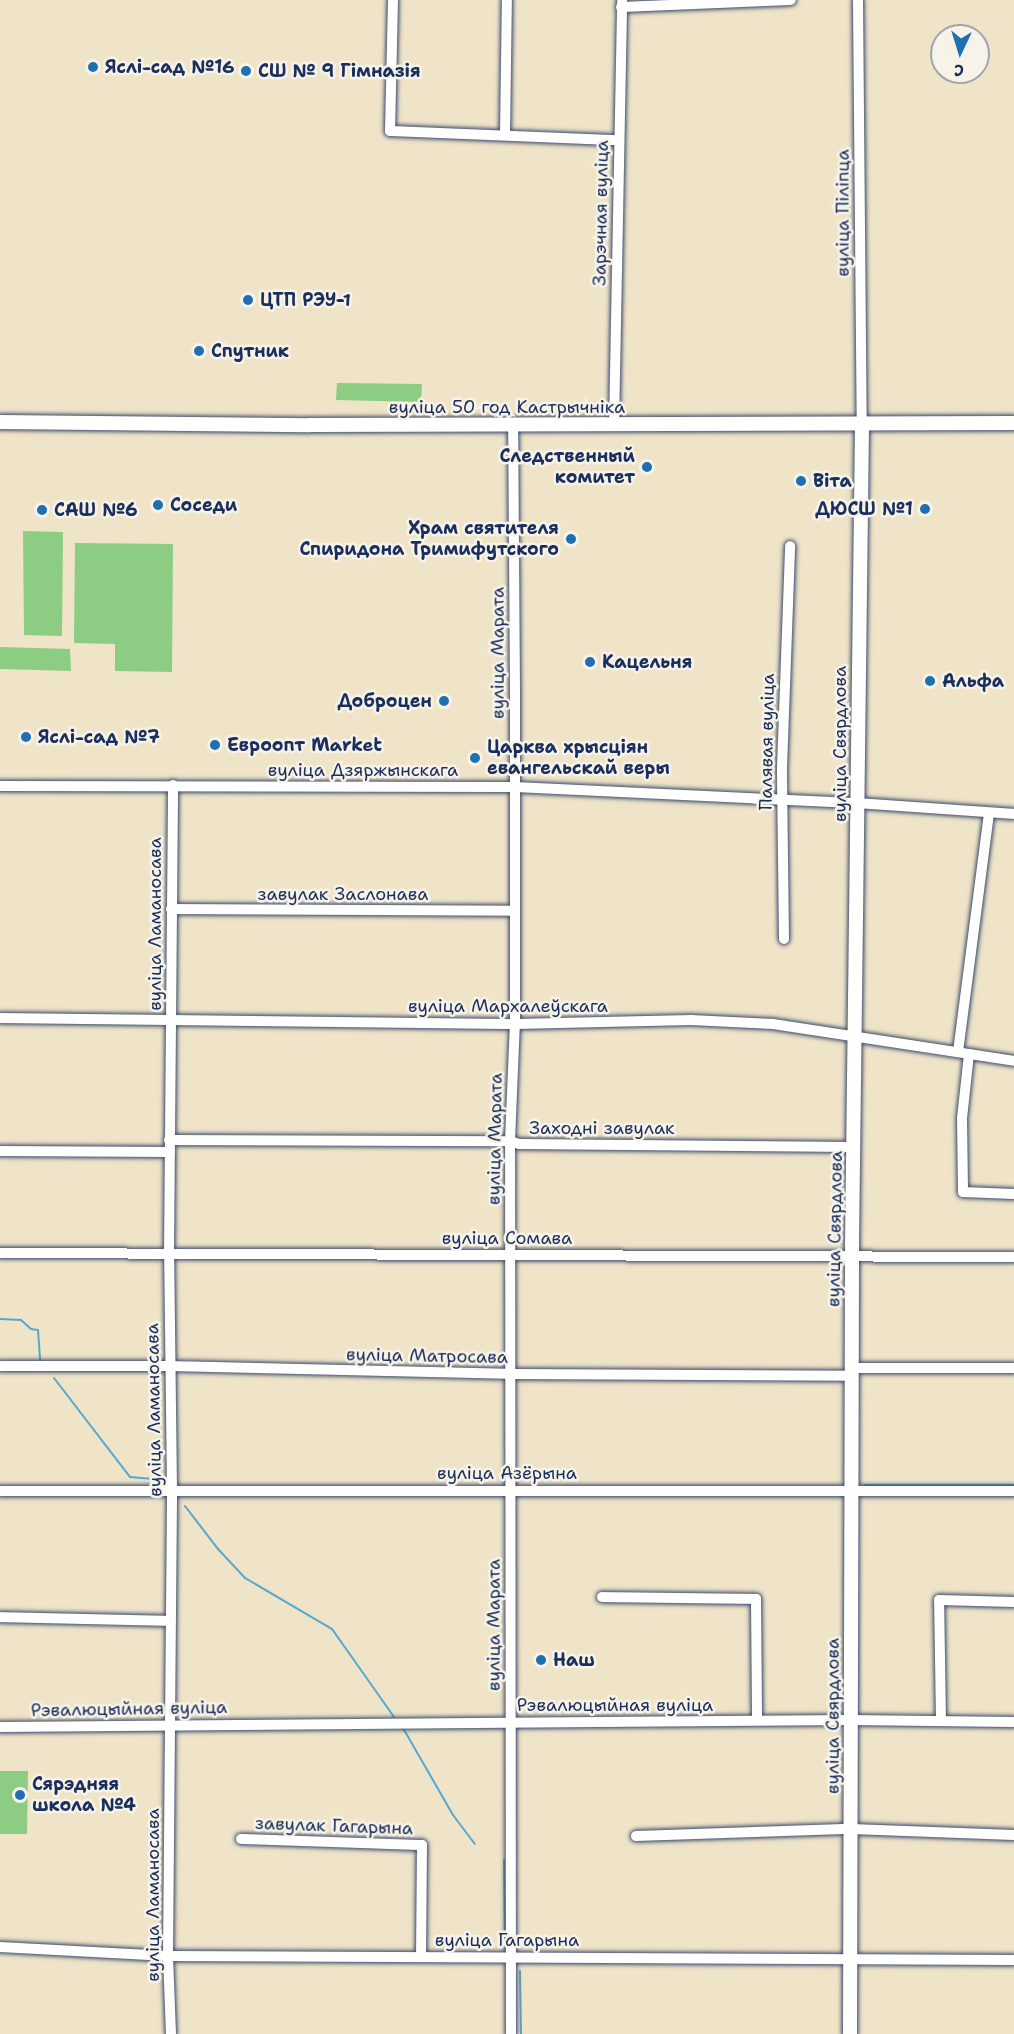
<!DOCTYPE html>
<html>
<head>
<meta charset="utf-8">
<style>
	body { margin:0 }
	#map { position:relative; width:1014px; height:2034px; overflow:hidden; background:#efe4c8; font-family:"Shantell Sans",sans-serif }
	div>[style] { position:absolute }
	[style*='--x'] { left:calc(var(--x)*1px); top:calc(var(--y)*1px); width:calc(var(--w)*1px); rotate:calc(var(--a)*1deg) }
	.green>* { inset:0; background:#8ccc83 }
	.stream>* { height:2px; margin:-1px; padding:0 1px; transform-origin:1px; border-radius:1px; background:#55a8d1 }
	.roads { filter:drop-shadow(0 0 2px #3b4a6e) drop-shadow(0 0 2px #3b4a6e) }
	.minor>* { height:10px; margin:-5px; padding:0 5px; transform-origin:5px; border-radius:5px; background:#fff }
	.major>* { height:14px; margin:-7px; padding:0 7px; transform-origin:7px; border-radius:7px; background:#fff }
	.dots>* { width:16px; height:16px; translate:-50% -50%; box-sizing:border-box; border:3px solid #f7f3e8; border-radius:50% }
	span { translate:-50% -50%; white-space:nowrap; text-align:center; line-height:1.15; -webkit-text-stroke:5px #f7f3e8; paint-order:stroke }
	.poi-label { font-size:18px; color:#1b2f5e; font-weight:700 }
	.left { translate:0 -50%; text-align:left }
	.right { translate:-100% -50%; text-align:right }
	.street-label { font-size:18px; color:#1b2f5e }
	.north { position:absolute; left:930px; top:24px; width:60px; height:60px; box-sizing:border-box; background:#f7f3e8; border:2px solid #9fa5b1; border-radius:50%; rotate:184deg; font-size:16px; font-weight:700; line-height:24px; text-align:center; color:#1b2f5e }
	.north::after { content:''; display:block; margin:auto; width:21px; height:27px; background:#1f6fb2; clip-path:polygon(50% 0,100% 100%,50% 72%,0 100%) }
</style>
</head>
<body>
<div id="map">
	<div class="green">
		<div style="clip-path:polygon(337px 383px,422px 384px,421px 402px,336px 400px)"></div>
		<div style="clip-path:polygon(23px 531px,63px 532px,62px 636px,24px 635px)"></div>
		<div style="clip-path:polygon(75px 543px,173px 544px,172px 672px,115px 671px,115px 644px,74px 643px)"></div>
		<div style="clip-path:polygon(0 647px,70px 649px,71px 671px,0 669px)"></div>
		<div style="clip-path:polygon(0 1771px,28px 1771px,27px 1834px,0 1834px)"></div>
	</div>
	<div class="stream">
		<div style="--x:0;--y:1319;--w:21;--a:3"></div>
		<div style="--x:21;--y:1320;--w:13;--a:42"></div>
		<div style="--x:31;--y:1329;--w:7;--a:8"></div>
		<div style="--x:38;--y:1330;--w:32;--a:86"></div>
		<div style="--x:54;--y:1378;--w:125;--a:52.5"></div>
		<div style="--x:130;--y:1477;--w:32;--a:5"></div>
		<div style="--x:865;--y:1485;--w:149;--a:0"></div>
		<div style="--x:185;--y:1506;--w:54;--a:52.5"></div>
		<div style="--x:218;--y:1549;--w:40;--a:47"></div>
		<div style="--x:245;--y:1578;--w:101;--a:30.4"></div>
		<div style="--x:332;--y:1629;--w:108;--a:54.8"></div>
		<div style="--x:403;--y:1728;--w:100;--a:60.1"></div>
		<div style="--x:453;--y:1815;--w:36;--a:53"></div>
		<div style="--x:504;--y:1860;--w:88;--a:89.3"></div>
		<div style="--x:520;--y:1971;--w:63;--a:89.1"></div>
	</div>
	<div class="roads">
		<div class="minor">
			<div style="--x:393;--y:0;--w:131;--a:91.3"></div>
			<div style="--x:390;--y:131;--w:229;--a:2.3"></div>
			<div style="--x:858;--y:0;--w:425;--a:89.5"></div>
			<div style="--x:621;--y:7;--w:170;--a:-2.4"></div>
			<div style="--x:505;--y:135;--w:135;--a:-89.2"></div>
			<div style="--x:614;--y:426;--w:426;--a:-88.9"></div>
			<div style="--x:0;--y:786;--w:515;--a:0.11"></div>
			<div style="--x:515;--y:787;--w:343;--a:2.7"></div>
			<div style="--x:858;--y:803;--w:156;--a:4"></div>
			<div style="--x:171;--y:909;--w:344;--a:0.3"></div>
			<div style="--x:784;--y:939;--w:171;--a:-90.7"></div>
			<div style="--x:782;--y:768;--w:222;--a:-87.9"></div>
			<div style="--x:0;--y:1018;--w:515;--a:0.67"></div>
			<div style="--x:515;--y:1024;--w:176;--a:-1.3"></div>
			<div style="--x:691;--y:1020;--w:82;--a:2.8"></div>
			<div style="--x:773;--y:1024;--w:244;--a:8.7"></div>
			<div style="--x:958;--y:1052;--w:241;--a:-82.6"></div>
			<div style="--x:969;--y:1054;--w:64;--a:96.2"></div>
			<div style="--x:962;--y:1118;--w:74;--a:89.2"></div>
			<div style="--x:963;--y:1192;--w:51;--a:2.2"></div>
			<div style="--x:169;--y:1140;--w:341;--a:0.2"></div>
			<div style="--x:510;--y:1141;--w:9;--a:18"></div>
			<div style="--x:519;--y:1144;--w:335;--a:0.5"></div>
			<div style="--x:0;--y:1151;--w:170;--a:0.3"></div>
			<div style="--x:0;--y:1253;--w:1014;--a:0.23"></div>
			<div style="--x:0;--y:1366;--w:169;--a:0"></div>
			<div style="--x:169;--y:1366;--w:342;--a:1.3"></div>
			<div style="--x:511;--y:1374;--w:342;--a:0.3"></div>
			<div style="--x:853;--y:1368;--w:161;--a:0"></div>
			<div style="--x:0;--y:1491;--w:1014;--a:0"></div>
			<div style="--x:602;--y:1597;--w:154;--a:0.7"></div>
			<div style="--x:756;--y:1599;--w:121;--a:89.5"></div>
			<div style="--x:0;--y:1617;--w:170;--a:1.3"></div>
			<div style="--x:941;--y:1721;--w:121;--a:-90.9"></div>
			<div style="--x:939;--y:1600;--w:75;--a:1.5"></div>
			<div style="--x:0;--y:1727;--w:850;--a:-0.47"></div>
			<div style="--x:850;--y:1720;--w:164;--a:0.7"></div>
			<div style="--x:636;--y:1836;--w:215;--a:-1.9"></div>
			<div style="--x:851;--y:1829;--w:163;--a:2.1"></div>
			<div style="--x:241;--y:1839;--w:181;--a:1.9"></div>
			<div style="--x:422;--y:1845;--w:112;--a:90.5"></div>
			<div style="--x:0;--y:1947;--w:168;--a:3.1"></div>
			<div style="--x:168;--y:1956;--w:846;--a:0.27"></div>
			<div style="--x:171;--y:2034;--w:78;--a:-92.2"></div>
			<div style="--x:168;--y:1956;--w:467;--a:-89.5"></div>
			<div style="--x:172;--y:1489;--w:236;--a:-90.7"></div>
			<div style="--x:169;--y:1253;--w:468;--a:-89.5"></div>
			<div style="--x:511;--y:2034;--w:893;--a:-90.06"></div>
			<div style="--x:510;--y:1141;--w:117;--a:-87.6"></div>
			<div style="--x:515;--y:1024;--w:333;--a:-90"></div>
			<div style="--x:515;--y:691;--w:267;--a:-90.4"></div>
		</div>
		<div class="major">
			<div style="--x:0;--y:422;--w:310;--a:0.6"></div>
			<div style="--x:310;--y:425;--w:704;--a:-0.16"></div>
			<div style="--x:850;--y:2034;--w:790;--a:-89.85"></div>
			<div style="--x:852;--y:1244;--w:819;--a:-89.3"></div>
		</div>
	</div>
	<div class="dots">
		<div style="left:93px;top:67px;background:#1f6fb2"></div>
		<div style="left:246px;top:71px;background:#1f6fb2"></div>
		<div style="left:248px;top:300px;background:#1f6fb2"></div>
		<div style="left:199px;top:351px;background:#1f6fb2"></div>
		<div style="left:647px;top:467px;background:#1f6fb2"></div>
		<div style="left:801px;top:481px;background:#1f6fb2"></div>
		<div style="left:158px;top:505px;background:#1f6fb2"></div>
		<div style="left:925px;top:509px;background:#1f6fb2"></div>
		<div style="left:42px;top:510px;background:#1f6fb2"></div>
		<div style="left:571px;top:539px;background:#1f6fb2"></div>
		<div style="left:590px;top:662px;background:#1f6fb2"></div>
		<div style="left:930px;top:681px;background:#1f6fb2"></div>
		<div style="left:444px;top:701px;background:#1f6fb2"></div>
		<div style="left:26px;top:737px;background:#1f6fb2"></div>
		<div style="left:215px;top:745px;background:#1f6fb2"></div>
		<div style="left:475px;top:758px;background:#1f6fb2"></div>
		<div style="left:541px;top:1660px;background:#1f6fb2"></div>
		<div style="left:20px;top:1795px;background:#1f6fb2"></div>
	</div>
	<div class="poi-label">
		<span class="left" style="left:105px;top:67px">Яслі-сад №16</span>
		<span class="left" style="left:258px;top:71px">СШ № 9 Гімназія</span>
		<span class="left" style="left:260px;top:300px">ЦТП РЭУ-1</span>
		<span class="left" style="left:211px;top:351px">Спутник</span>
		<span class="right" style="left:635px;top:467px">Следственный<br>комитет</span>
		<span class="left" style="left:813px;top:481px">Віта</span>
		<span class="left" style="left:170px;top:505px">Соседи</span>
		<span class="right" style="left:913px;top:509px">ДЮСШ №1</span>
		<span class="left" style="left:54px;top:510px">САШ №6</span>
		<span class="right" style="left:559px;top:539px">Храм святителя<br>Спиридона Тримифутского</span>
		<span class="left" style="left:602px;top:662px">Кацельня</span>
		<span class="left" style="left:942px;top:681px">Альфа</span>
		<span class="right" style="left:432px;top:701px">Доброцен</span>
		<span class="left" style="left:38px;top:737px">Яслі-сад №7</span>
		<span class="left" style="left:227px;top:745px">Евроопт Market</span>
		<span class="left" style="left:487px;top:758px">Царква хрысціян<br>евангельскай веры</span>
		<span class="left" style="left:553px;top:1660px">Наш</span>
		<span class="left" style="left:32px;top:1795px">Сярэдняя<br>школа №4</span>
	</div>
	<div class="street-label">
		<span style="left:601px;top:213px;rotate:-89deg">Зарэчная вуліца</span>
		<span style="left:843px;top:213px;rotate:-90deg">вуліца Піліпца</span>
		<span style="left:507px;top:407px">вуліца 50 год Кастрычніка</span>
		<span style="left:498px;top:653px;rotate:-90deg">вуліца Марата</span>
		<span style="left:767px;top:742px;rotate:-89deg">Палявая вуліца</span>
		<span style="left:840px;top:744px;rotate:-90deg">вуліца Свярдлова</span>
		<span style="left:363px;top:770px">вуліца Дзяржынскага</span>
		<span style="left:343px;top:894px">завулак Заслонава</span>
		<span style="left:155px;top:924px;rotate:-90deg">вуліца Ламаносава</span>
		<span style="left:508px;top:1006px">вуліца Мархалеўскага</span>
		<span style="left:602px;top:1128px">Заходні завулак</span>
		<span style="left:495px;top:1139px;rotate:-89deg">вуліца Марата</span>
		<span style="left:835px;top:1229px;rotate:-89deg">вуліца Свярдлова</span>
		<span style="left:507px;top:1238px">вуліца Сомава</span>
		<span style="left:427px;top:1356px;rotate:1deg">вуліца Матросава</span>
		<span style="left:154px;top:1410px;rotate:-91deg">вуліца Ламаносава</span>
		<span style="left:507px;top:1473px">вуліца Азёрына</span>
		<span style="left:494px;top:1625px;rotate:-90deg">вуліца Марата</span>
		<span style="left:615px;top:1705px">Рэвалюцыйная вуліца</span>
		<span style="left:129px;top:1709px;rotate:-1deg">Рэвалюцыйная вуліца</span>
		<span style="left:833px;top:1716px;rotate:-90deg">вуліца Свярдлова</span>
		<span style="left:334px;top:1826px;rotate:2deg">завулак Гагарына</span>
		<span style="left:153px;top:1895px;rotate:-90deg">вуліца Ламаносава</span>
		<span style="left:507px;top:1940px">вуліца Гагарына</span>
	</div>
	<div class="north">С</div>
</div>
</body>
</html>
